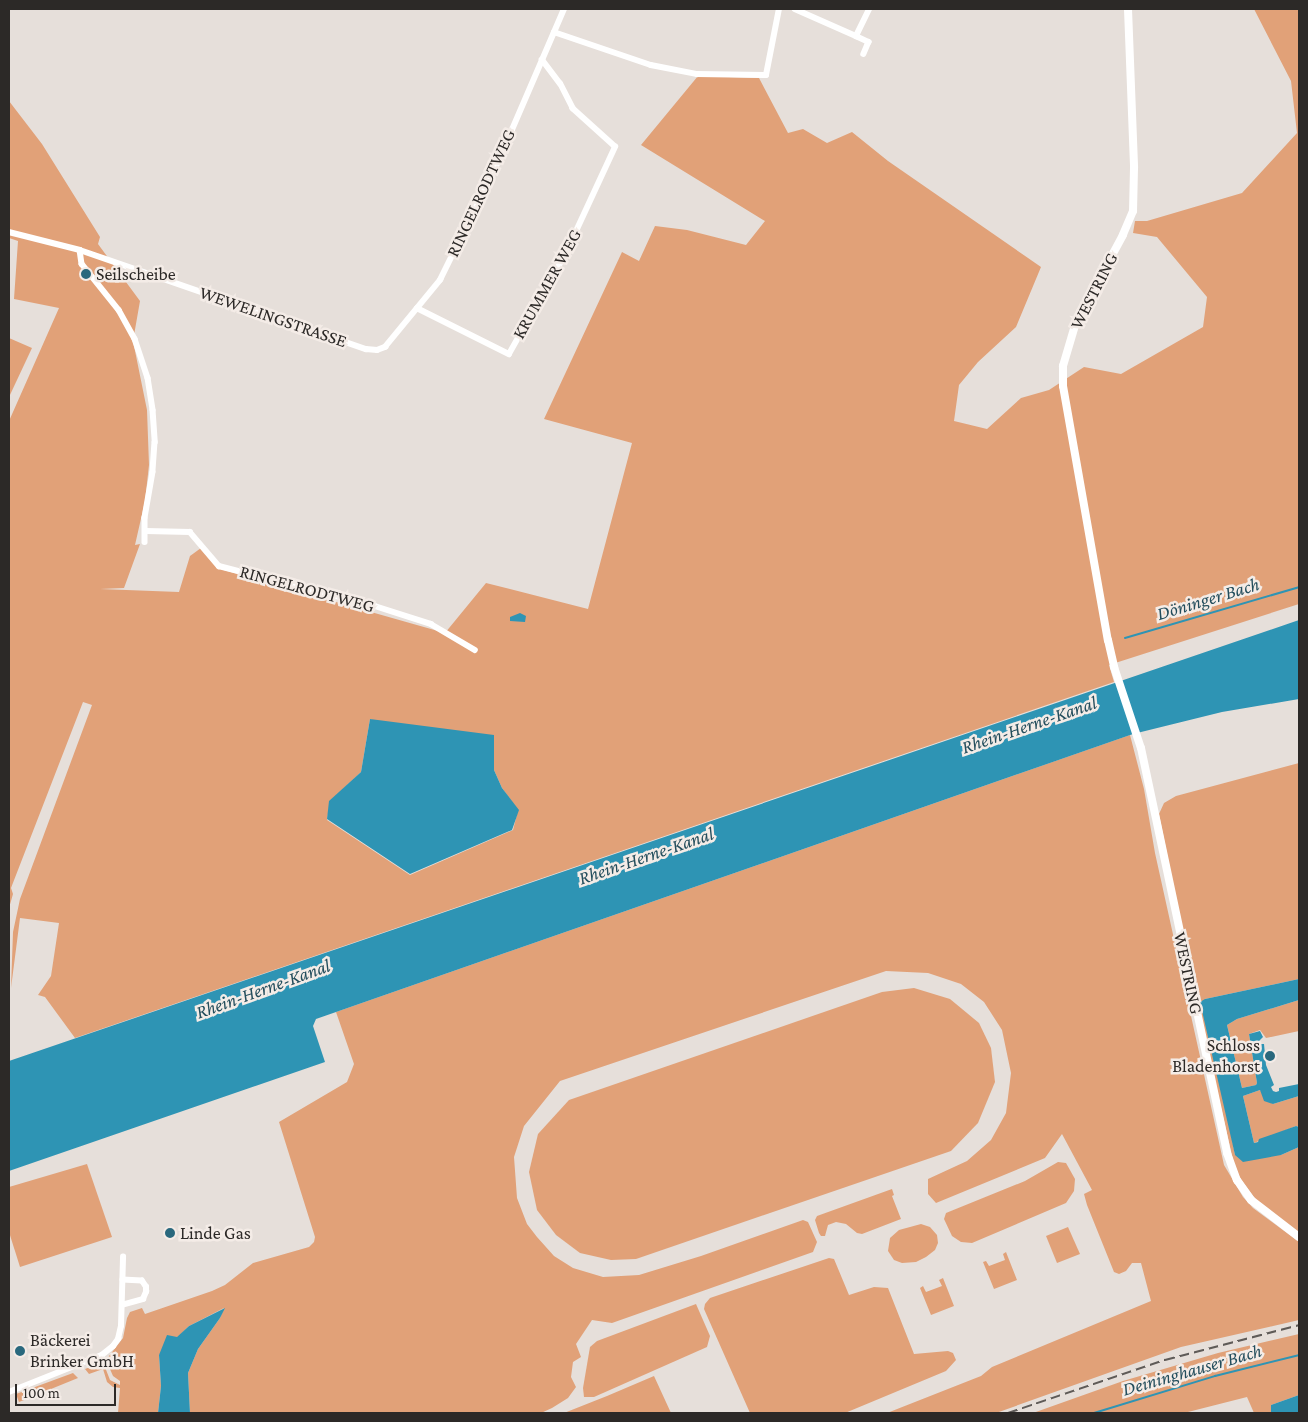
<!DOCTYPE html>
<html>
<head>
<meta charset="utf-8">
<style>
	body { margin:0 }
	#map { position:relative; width:1308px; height:1422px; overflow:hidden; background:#e6dfda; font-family:"Crimson Pro",serif }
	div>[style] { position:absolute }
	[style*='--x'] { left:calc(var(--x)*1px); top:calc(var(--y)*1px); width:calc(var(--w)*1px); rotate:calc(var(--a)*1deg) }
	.green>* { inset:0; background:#e1a178 }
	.water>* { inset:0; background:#2e94b4 }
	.stream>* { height:2px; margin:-1px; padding:0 1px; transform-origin:1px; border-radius:1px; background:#2e94b4 }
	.street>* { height:5.5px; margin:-2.75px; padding:0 2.75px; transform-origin:2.75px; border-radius:2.75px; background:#fff }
	.secondary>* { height:8px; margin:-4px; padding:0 4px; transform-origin:4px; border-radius:4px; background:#fff }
	.rail>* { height:2px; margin-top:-1px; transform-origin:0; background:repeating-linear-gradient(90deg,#5f5b58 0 10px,transparent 0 15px) }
	.dots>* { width:14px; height:14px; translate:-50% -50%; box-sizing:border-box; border:2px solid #f4ece7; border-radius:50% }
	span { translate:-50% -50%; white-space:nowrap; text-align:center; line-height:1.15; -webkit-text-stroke:5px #f4ece7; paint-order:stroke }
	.street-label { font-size:18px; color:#2c2927 }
	.poi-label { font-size:18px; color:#2c2927 }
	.left { translate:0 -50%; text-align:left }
	.right { translate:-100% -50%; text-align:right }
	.water-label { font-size:19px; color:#234d5c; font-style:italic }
	.frame { position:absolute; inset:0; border:10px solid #2c2927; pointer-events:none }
	.scale { position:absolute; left:15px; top:1384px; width:101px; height:22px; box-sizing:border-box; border:2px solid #2c2927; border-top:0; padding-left:6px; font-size:15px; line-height:18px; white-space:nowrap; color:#2c2927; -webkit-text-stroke:4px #f4ece7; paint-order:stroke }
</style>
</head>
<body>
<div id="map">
	<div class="green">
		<div style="clip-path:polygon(evenodd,1254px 9px,1299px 9px,1299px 604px,1109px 665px,1114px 682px,75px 1038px,45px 997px,38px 995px,51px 976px,59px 923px,20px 918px,11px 988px,13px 932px,20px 899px,92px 705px,83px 702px,11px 888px,13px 894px,9px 908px,9px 421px,59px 308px,14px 299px,18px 241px,9px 238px,9px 101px,42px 144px,100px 237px,98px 244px,140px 301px,133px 341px,147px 410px,149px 465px,145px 501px,135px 545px,140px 544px,124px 588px,100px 589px,179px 592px,190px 556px,201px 548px,220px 569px,445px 633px,486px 583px,588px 609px,632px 443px,544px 419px,622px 252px,639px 261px,655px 226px,687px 230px,746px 245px,765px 221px,641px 145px,698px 76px,759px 78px,788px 133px,803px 129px,827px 143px,852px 132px,888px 161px,1041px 267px,1016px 327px,978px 362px,959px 385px,954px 421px,987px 429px,1021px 398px,1049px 390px,1084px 367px,1121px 374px,1203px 327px,1207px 297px,1157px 237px,1133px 233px,1135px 221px,1147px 221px,1242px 193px,1297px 133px,1291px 81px,1254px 9px,370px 719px,494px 770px,502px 788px,518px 810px,513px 830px,410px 875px,327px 820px,330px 801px,361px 772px,370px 719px)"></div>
		<div style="clip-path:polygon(9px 338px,32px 348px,9px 397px)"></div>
		<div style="clip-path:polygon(1130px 735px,1144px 789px,1155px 853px,1224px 1165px,1243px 1197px,1253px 1208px,1299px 1242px,1299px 1320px,1181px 1347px,996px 1413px,887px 1413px,981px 1376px,992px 1367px,1151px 1301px,1141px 1263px,1132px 1263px,1126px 1271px,1119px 1274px,1114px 1272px,1087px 1205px,1084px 1194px,1092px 1190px,1062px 1134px,1045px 1158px,936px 1203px,928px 1194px,928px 1179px,967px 1161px,991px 1140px,1006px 1113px,1011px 1073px,1002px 1030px,984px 1002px,961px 984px,928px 973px,886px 971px,560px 1081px,524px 1126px,514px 1157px,517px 1198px,527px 1224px,537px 1237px,554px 1256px,573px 1268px,603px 1277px,639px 1275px,701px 1256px,803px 1220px,808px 1222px,817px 1242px,813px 1252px,612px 1323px,592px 1320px,576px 1344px,581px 1357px,573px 1362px,571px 1377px,576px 1387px,568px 1398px,552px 1408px,541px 1413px,190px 1413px,188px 1373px,198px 1349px,220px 1318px,224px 1308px,189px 1326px,159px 1355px,161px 1386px,158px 1413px,118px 1413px,120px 1388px,113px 1387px,107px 1382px,103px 1369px,89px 1374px,85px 1369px,103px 1362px,110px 1380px,120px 1385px,120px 1381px,113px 1376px,106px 1360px,123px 1338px,127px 1318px,130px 1312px,142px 1308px,145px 1314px,212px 1291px,225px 1285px,253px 1263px,309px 1247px,314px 1242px,315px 1237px,279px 1122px,347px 1082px,354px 1064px,336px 1012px)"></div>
		<div style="clip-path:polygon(1299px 763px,1299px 979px,1205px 999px,1235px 1155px,1281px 1155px,1299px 1147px,1299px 1233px,1257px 1201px,1240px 1178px,1234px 1164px,1197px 1003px,1159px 814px,1164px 803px,1176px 796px)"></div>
		<div style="clip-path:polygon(914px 988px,950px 999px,979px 1023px,991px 1048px,995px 1082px,978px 1123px,951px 1151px,636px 1259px,611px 1260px,580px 1253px,556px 1235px,537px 1210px,529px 1172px,538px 1134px,569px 1100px,882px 992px)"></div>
		<div style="clip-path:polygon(1299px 1000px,1299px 1031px,1266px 1038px,1260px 1030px,1249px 1034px,1257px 1083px,1256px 1085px,1242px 1088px,1227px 1025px,1237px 1019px)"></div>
		<div style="clip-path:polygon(1260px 1090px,1273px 1104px,1299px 1096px,1299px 1127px,1296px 1126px,1254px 1143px,1243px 1096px)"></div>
		<div style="clip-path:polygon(1058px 1162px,1066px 1163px,1075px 1179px,1074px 1191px,1066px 1203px,972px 1243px,961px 1242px,952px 1236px,944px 1219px,946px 1213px,1025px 1181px)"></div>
		<div style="clip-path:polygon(87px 1164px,112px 1237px,20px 1267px,9px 1232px,9px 1187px)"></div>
		<div style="clip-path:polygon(892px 1189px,894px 1195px,892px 1196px,901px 1219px,862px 1234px,857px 1233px,846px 1224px,836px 1222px,828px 1225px,825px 1236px,821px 1236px,819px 1233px,815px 1220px,817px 1216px)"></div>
		<div style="clip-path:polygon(921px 1224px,930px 1227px,937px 1235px,938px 1243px,935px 1250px,926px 1257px,916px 1262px,902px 1263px,894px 1260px,888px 1251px,890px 1238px,899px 1230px)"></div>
		<div style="clip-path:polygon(1068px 1227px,1080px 1254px,1057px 1263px,1046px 1236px)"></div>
		<div style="clip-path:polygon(1006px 1252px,1017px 1280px,994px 1289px,983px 1262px,986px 1261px,989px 1266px,1005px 1260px,1003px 1254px)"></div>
		<div style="clip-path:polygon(829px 1258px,834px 1259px,849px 1295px,874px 1287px,888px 1288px,914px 1354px,948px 1351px,953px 1353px,956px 1360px,946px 1371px,845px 1413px,750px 1413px,704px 1309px,705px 1304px,710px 1298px)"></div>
		<div style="clip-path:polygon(943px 1278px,954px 1306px,931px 1315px,920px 1288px,923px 1286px,926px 1292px,942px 1286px,939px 1280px)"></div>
		<div style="clip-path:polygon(696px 1304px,710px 1336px,707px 1347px,594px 1397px,584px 1397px,583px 1388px,590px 1347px,597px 1341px)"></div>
		<div style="clip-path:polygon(1299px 1334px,1299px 1395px,1271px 1405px,1271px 1413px,1254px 1413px,1247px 1397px,1184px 1413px,1033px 1413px,1123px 1381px,1218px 1353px)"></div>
		<div style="clip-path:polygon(73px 1373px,78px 1378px,19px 1402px,16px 1394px)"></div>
		<div style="clip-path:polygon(654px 1376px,671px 1413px,564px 1413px,607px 1396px)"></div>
	</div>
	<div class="water">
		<div style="clip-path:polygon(520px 613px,526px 616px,525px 622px,510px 621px,510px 617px)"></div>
		<div style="clip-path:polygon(1299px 620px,1299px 699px,1222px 712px,1133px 734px,316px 1019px,313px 1026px,325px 1062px,9px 1171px,9px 1061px)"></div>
		<div style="clip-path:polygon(370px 719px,494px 735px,494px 770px,502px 788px,519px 810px,512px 830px,410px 874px,327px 819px,329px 801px,361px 772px)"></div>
		<div style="clip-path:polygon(1299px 979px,1299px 1000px,1237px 1019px,1227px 1025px,1242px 1088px,1256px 1085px,1257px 1083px,1249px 1034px,1260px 1031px,1263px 1037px,1259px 1041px,1260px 1044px,1264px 1044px,1266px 1065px,1274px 1085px,1271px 1087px,1273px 1091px,1276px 1092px,1279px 1091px,1279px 1088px,1299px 1084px,1299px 1096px,1273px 1104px,1264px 1101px,1260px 1090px,1243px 1096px,1254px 1143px,1258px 1142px,1259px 1139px,1296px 1126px,1299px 1127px,1299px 1147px,1281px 1155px,1243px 1162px,1235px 1155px,1200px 1002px,1205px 999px)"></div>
		<div style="clip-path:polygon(225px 1308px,220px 1318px,198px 1349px,188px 1373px,190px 1413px,158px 1413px,161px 1386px,159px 1355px,167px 1335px,177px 1337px,189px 1326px)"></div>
		<div style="clip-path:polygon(1299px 1395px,1299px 1413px,1271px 1413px,1271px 1405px)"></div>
	</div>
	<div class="stream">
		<div style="--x:1125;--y:638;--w:181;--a:-16.3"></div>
		<div style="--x:1094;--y:1413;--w:127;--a:-17"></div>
		<div style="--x:1215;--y:1376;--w:87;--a:-14"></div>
	</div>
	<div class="street">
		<div style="--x:795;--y:9;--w:67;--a:23.9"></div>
		<div style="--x:856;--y:36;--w:30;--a:-64"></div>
		<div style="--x:554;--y:32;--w:102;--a:18.8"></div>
		<div style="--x:651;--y:65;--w:47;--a:11.1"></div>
		<div style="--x:697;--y:74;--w:69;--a:0.8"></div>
		<div style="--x:766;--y:75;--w:67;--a:-78.9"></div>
		<div style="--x:856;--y:36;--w:14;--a:25"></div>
		<div style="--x:869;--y:42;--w:13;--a:113"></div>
		<div style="--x:9;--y:232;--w:73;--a:14.2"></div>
		<div style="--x:80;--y:250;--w:303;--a:19.1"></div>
		<div style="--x:366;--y:349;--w:11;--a:5"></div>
		<div style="--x:377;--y:350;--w:9;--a:-21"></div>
		<div style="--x:385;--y:347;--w:87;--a:-50.6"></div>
		<div style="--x:440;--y:280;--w:134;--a:-63.8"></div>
		<div style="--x:499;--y:160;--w:164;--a:-66.7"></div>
		<div style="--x:80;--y:250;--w:14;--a:82"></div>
		<div style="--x:82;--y:264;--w:59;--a:51.2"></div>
		<div style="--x:119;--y:310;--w:33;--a:61"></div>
		<div style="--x:135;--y:339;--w:41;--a:71.6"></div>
		<div style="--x:148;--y:378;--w:32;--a:81"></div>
		<div style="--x:153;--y:410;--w:32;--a:86"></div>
		<div style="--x:155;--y:442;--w:30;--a:94"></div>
		<div style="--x:153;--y:472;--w:47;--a:99.9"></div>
		<div style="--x:145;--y:518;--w:24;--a:90"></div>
		<div style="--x:417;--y:308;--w:103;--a:26.6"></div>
		<div style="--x:509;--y:354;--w:116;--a:-60.6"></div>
		<div style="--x:566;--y:253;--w:117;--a:-65.2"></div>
		<div style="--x:615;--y:147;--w:57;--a:-137.9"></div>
		<div style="--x:573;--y:109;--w:28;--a:-117"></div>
		<div style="--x:560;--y:84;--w:30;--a:-127"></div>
		<div style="--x:146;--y:531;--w:44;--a:1.3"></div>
		<div style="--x:190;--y:532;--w:45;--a:49.5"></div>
		<div style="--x:219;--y:566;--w:161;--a:14.4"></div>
		<div style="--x:375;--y:606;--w:59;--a:17.8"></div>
		<div style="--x:431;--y:624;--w:51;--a:30.6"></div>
		<div style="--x:122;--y:1305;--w:22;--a:-16"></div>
		<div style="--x:143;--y:1299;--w:8;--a:-67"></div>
		<div style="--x:146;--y:1292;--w:5;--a:-90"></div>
		<div style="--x:146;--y:1287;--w:7;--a:-124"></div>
		<div style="--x:142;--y:1281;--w:19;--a:-177"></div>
		<div style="--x:9;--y:1392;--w:100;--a:-21.7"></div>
		<div style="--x:102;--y:1355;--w:14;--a:-39"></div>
		<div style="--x:113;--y:1346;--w:9;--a:-54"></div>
		<div style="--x:118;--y:1339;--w:13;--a:-77"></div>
		<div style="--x:121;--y:1326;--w:69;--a:-88.3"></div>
	</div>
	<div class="secondary">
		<div style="--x:1128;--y:9;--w:159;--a:87.8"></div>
		<div style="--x:1134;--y:168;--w:43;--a:91.3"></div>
		<div style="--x:1133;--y:211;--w:26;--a:113"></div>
		<div style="--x:1123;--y:235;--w:99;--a:118.4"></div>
		<div style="--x:1076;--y:322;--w:46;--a:106.5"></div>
		<div style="--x:1063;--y:366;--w:20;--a:90"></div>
		<div style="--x:1063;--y:386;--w:258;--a:80"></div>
		<div style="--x:1108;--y:640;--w:28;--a:77"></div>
		<div style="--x:1114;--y:667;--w:85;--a:71.6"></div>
		<div style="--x:1141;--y:748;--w:414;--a:78"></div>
		<div style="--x:1227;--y:1153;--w:29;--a:70"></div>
		<div style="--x:1237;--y:1180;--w:24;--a:55"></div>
		<div style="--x:1251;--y:1200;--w:61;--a:37.6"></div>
	</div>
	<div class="rail">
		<div style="--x:1008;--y:1413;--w:166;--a:-18.7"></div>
		<div style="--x:1165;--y:1360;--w:138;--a:-14.6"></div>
	</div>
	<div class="dots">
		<div style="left:86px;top:274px;background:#29687d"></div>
		<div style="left:1270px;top:1056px;background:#29687d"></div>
		<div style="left:170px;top:1233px;background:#29687d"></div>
		<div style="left:20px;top:1351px;background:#29687d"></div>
	</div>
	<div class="street-label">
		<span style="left:481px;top:193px;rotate:-65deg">RINGELRODTWEG</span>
		<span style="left:547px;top:284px;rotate:-61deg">KRUMMER WEG</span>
		<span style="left:1094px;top:291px;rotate:-63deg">WESTRING</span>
		<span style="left:273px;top:317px;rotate:19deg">WEWELINGSTRASSE</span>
		<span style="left:307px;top:589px;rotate:15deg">RINGELRODTWEG</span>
		<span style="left:1188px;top:973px;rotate:78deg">WESTRING</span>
	</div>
	<div class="poi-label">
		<span class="left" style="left:96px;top:274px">Seilscheibe</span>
		<span class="right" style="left:1260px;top:1056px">Schloss<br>Bladenhorst</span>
		<span class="left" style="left:180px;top:1233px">Linde Gas</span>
		<span class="left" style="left:30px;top:1351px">Bäckerei<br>Brinker GmbH</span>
	</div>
	<div class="water-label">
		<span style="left:1208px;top:599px;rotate:-17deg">Döninger Bach</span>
		<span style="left:1029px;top:725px;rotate:-19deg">Rhein-Herne-Kanal</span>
		<span style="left:646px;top:856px;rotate:-19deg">Rhein-Herne-Kanal</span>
		<span style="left:263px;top:989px;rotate:-20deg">Rhein-Herne-Kanal</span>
		<span style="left:1192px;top:1370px;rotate:-16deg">Deininghauser Bach</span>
	</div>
	<div class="frame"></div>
	<div class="scale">100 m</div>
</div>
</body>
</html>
